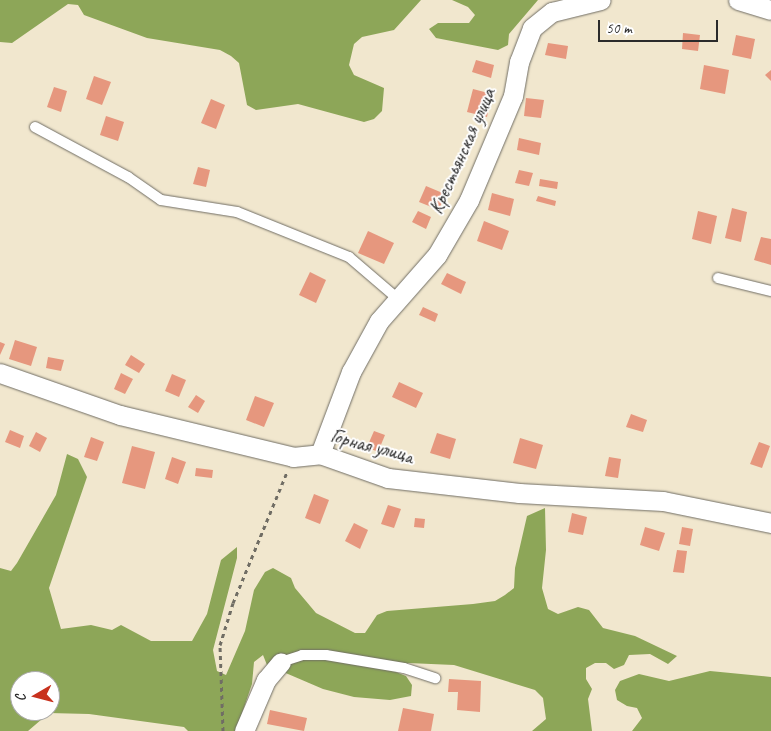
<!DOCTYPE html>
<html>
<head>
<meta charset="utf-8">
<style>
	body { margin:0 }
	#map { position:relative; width:771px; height:731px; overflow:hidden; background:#f1e7ce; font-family:Caveat,sans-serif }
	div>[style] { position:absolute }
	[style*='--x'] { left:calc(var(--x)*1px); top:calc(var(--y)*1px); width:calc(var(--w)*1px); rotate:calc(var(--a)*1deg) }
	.forest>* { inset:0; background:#8da658 }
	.building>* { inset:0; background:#e6977e }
	.path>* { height:3px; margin-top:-1.5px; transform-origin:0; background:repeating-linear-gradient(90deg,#706d64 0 4px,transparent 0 8px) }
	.roads { filter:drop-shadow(0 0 1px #706d64) drop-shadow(0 0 1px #706d64) }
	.lane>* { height:10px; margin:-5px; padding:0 5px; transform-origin:5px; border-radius:5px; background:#fff }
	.street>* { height:19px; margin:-9.5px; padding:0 9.5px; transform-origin:9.5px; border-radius:9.5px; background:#fff }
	span { translate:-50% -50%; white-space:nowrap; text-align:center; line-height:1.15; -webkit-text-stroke:4px #fff; paint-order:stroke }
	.street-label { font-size:20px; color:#2b2b2b }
	.north { position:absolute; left:10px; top:671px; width:50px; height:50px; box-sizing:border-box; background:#fff; border:1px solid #aaa; border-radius:50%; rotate:262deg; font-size:14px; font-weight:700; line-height:20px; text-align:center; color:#2b2b2b }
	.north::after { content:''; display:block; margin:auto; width:18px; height:22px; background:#c8321e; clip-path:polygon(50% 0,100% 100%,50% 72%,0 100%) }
	.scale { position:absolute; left:598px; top:20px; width:120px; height:22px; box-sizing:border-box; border:2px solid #2b2b2b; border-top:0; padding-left:6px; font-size:15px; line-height:18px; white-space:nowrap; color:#2b2b2b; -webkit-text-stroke:4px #fff; paint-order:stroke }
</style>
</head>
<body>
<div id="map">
	<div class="forest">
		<div style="clip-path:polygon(0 0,421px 0,394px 30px,362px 37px,354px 44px,349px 65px,354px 75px,384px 88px,382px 111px,374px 119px,364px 122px,298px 104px,256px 110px,247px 105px,239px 63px,231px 56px,220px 50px,147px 38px,84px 15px,78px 5px,68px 4px,12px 43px,0 42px)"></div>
		<div style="clip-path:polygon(452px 0,538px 0,509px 34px,508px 45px,498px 50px,436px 38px,429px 29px,438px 23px,469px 23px,475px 15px,468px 7px)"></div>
		<div style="clip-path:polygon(evenodd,67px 454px,78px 459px,87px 477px,49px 588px,61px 629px,91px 625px,112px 630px,121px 625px,151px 641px,192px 641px,207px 614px,221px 560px,237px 547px,237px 558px,213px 650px,217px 671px,226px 675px,245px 631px,254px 590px,265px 572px,273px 568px,291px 578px,295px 588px,316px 613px,355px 633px,365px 633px,377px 615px,387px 611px,473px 604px,495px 601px,505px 595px,514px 588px,515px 568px,527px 516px,545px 508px,546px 550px,542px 588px,548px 609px,558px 614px,578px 607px,589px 610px,603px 628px,635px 636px,677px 656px,668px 664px,650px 654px,629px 655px,624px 665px,614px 669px,606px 663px,595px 663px,586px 668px,586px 679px,592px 689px,588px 699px,592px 731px,532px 731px,546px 719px,543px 698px,535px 690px,454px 665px,408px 663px,396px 672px,406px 676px,412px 685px,411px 696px,390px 700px,354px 697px,323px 689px,267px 665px,263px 655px,254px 662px,252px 684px,236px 731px,188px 731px,184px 727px,89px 714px,49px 713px,28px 731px,0 731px,0 568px,11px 571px,17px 563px,56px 495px,67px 454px,20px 681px,50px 681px,50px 711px,20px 711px,20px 681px)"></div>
		<div style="clip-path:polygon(710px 671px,771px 677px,771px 731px,632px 731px,642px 718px,637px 708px,627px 706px,617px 700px,615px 690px,620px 681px,639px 674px,669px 681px)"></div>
	</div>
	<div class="building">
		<div style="clip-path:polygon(683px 33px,700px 35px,698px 51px,682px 49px)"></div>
		<div style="clip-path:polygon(736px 35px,755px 39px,751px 59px,732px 55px)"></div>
		<div style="clip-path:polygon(548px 43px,568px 46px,566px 59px,545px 55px)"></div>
		<div style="clip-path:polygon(476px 60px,494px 65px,491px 78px,472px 72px)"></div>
		<div style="clip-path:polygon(704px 65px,729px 70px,725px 94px,700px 89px)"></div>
		<div style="clip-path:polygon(771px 70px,771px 81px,765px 75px)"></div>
		<div style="clip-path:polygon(94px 76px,111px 82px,102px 105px,86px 99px)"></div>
		<div style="clip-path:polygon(54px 87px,67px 91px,61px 112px,47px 107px)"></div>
		<div style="clip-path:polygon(473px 89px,492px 94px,487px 117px,467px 112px)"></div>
		<div style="clip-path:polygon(526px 98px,544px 100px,541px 118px,524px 116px)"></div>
		<div style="clip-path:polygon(211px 99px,225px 105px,216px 129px,201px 123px)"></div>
		<div style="clip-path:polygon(106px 116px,124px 122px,118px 141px,100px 135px)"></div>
		<div style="clip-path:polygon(519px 138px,541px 143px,539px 155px,517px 150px)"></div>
		<div style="clip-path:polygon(198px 167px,210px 170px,206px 187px,193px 184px)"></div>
		<div style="clip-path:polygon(519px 170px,533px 173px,529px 186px,515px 183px)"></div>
		<div style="clip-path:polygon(540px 179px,558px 182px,557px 189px,539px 186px)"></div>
		<div style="clip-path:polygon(426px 186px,445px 194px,439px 210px,419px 202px)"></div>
		<div style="clip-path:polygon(492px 193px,514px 199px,510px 216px,488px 210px)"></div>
		<div style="clip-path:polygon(538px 196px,556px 201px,555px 206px,536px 201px)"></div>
		<div style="clip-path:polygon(732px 208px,747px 212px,741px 242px,725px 238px)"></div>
		<div style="clip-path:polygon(418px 211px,431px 217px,426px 229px,412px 222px)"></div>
		<div style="clip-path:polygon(698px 211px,717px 216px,711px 244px,692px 239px)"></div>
		<div style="clip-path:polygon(484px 221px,509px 231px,502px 250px,477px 241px)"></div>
		<div style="clip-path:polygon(368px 231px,394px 243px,384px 264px,358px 253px)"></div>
		<div style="clip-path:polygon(761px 237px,771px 239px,771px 265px,754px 260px)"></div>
		<div style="clip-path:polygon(310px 272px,326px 280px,316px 303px,299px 295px)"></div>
		<div style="clip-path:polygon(447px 273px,466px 282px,461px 294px,441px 284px)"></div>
		<div style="clip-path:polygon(423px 307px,438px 314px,435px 322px,419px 315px)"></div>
		<div style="clip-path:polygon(15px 340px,37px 347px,31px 366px,9px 359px)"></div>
		<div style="clip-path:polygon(0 342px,5px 344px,0 355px)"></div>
		<div style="clip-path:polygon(131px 355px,145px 364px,139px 373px,125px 365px)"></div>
		<div style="clip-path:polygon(48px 357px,64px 360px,61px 371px,46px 368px)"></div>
		<div style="clip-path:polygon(121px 373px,133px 379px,125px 394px,114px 389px)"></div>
		<div style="clip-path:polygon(172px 374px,186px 380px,179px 397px,165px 391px)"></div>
		<div style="clip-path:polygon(399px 382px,423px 393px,416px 408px,392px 397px)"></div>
		<div style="clip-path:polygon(196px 395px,205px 401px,198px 413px,188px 407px)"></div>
		<div style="clip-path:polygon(255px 396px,274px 403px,264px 427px,246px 420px)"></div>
		<div style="clip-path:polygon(631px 414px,647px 420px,643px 432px,626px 427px)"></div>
		<div style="clip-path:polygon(10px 430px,24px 436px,20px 448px,5px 442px)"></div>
		<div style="clip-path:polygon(374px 431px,385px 435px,378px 452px,367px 447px)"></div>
		<div style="clip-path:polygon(36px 432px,47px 438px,40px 452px,29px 446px)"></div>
		<div style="clip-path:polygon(437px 433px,456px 439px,450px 459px,430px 453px)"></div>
		<div style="clip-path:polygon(91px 437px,104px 442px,97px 461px,84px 457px)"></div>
		<div style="clip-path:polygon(520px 438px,543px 445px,536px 469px,513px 463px)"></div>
		<div style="clip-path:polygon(759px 442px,770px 446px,762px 468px,750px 464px)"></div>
		<div style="clip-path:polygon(132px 446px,155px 452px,145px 489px,122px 483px)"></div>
		<div style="clip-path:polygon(172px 457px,186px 462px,178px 484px,165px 479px)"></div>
		<div style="clip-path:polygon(609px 457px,621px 459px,618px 478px,605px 476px)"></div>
		<div style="clip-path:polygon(196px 468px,213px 470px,212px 478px,195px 476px)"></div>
		<div style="clip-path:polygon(314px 494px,329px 500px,320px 524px,305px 518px)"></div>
		<div style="clip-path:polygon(388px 505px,401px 509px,394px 528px,381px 524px)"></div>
		<div style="clip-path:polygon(572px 513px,587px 517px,583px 535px,568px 532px)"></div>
		<div style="clip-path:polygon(415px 518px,425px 519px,424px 528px,414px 527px)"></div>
		<div style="clip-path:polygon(354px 523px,368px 530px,360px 549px,345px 541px)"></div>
		<div style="clip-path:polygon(645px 527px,665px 533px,659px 551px,640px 545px)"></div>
		<div style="clip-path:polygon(682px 527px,693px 529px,690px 546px,679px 544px)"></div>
		<div style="clip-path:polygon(677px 550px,687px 551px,684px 573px,673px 572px)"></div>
		<div style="clip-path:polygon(449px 679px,481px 681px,480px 712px,457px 710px,458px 692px,448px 692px)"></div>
		<div style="clip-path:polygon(403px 708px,434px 714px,431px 731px,398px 731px)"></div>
		<div style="clip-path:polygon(270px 710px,307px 718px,304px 731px,267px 724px)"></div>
	</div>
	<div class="path">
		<div style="--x:223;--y:731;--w:86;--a:-92"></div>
		<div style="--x:220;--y:645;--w:44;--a:-72.8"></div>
		<div style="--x:233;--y:603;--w:142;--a:-67.6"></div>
	</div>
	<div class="roads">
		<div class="lane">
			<div style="--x:35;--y:127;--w:106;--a:28.3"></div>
			<div style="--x:128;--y:177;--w:40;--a:34.9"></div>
			<div style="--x:161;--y:200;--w:77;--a:9"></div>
			<div style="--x:237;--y:212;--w:121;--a:21.9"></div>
			<div style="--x:349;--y:257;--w:65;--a:40.6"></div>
			<div style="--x:718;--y:278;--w:55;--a:13.8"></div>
			<div style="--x:281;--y:662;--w:22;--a:-18"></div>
			<div style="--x:302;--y:655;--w:24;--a:0"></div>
			<div style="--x:326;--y:655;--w:79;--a:9.5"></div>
			<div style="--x:404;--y:668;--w:33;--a:18"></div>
		</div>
		<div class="street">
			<div style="--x:738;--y:0;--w:34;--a:17"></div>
			<div style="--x:0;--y:373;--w:127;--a:19.3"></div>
			<div style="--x:120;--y:415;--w:178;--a:13.6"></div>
			<div style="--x:293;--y:457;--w:27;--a:-6"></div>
			<div style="--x:320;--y:454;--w:72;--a:19.4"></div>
			<div style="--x:388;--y:478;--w:132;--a:6.5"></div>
			<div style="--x:519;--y:493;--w:144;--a:3.2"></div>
			<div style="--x:663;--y:501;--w:110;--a:11.5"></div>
			<div style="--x:320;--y:454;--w:88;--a:-69.3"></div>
			<div style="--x:351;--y:372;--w:58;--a:-61.2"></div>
			<div style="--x:379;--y:321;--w:88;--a:-48.7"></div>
			<div style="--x:437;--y:255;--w:64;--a:-59.8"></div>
			<div style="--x:469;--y:200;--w:113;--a:-67.1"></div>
			<div style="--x:513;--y:96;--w:35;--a:-80"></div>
			<div style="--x:519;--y:62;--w:36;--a:-69"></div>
			<div style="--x:532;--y:28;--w:26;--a:-39"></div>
			<div style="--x:552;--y:12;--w:50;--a:-13.8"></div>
			<div style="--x:244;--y:731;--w:56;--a:-66.7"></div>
			<div style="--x:266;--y:680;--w:23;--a:-50"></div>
		</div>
	</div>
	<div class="street-label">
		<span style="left:462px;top:151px;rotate:-66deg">Крестьянская улица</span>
		<span style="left:372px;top:446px;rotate:15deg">Горная улица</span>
	</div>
	<div class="north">С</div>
	<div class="scale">50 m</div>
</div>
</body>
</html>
